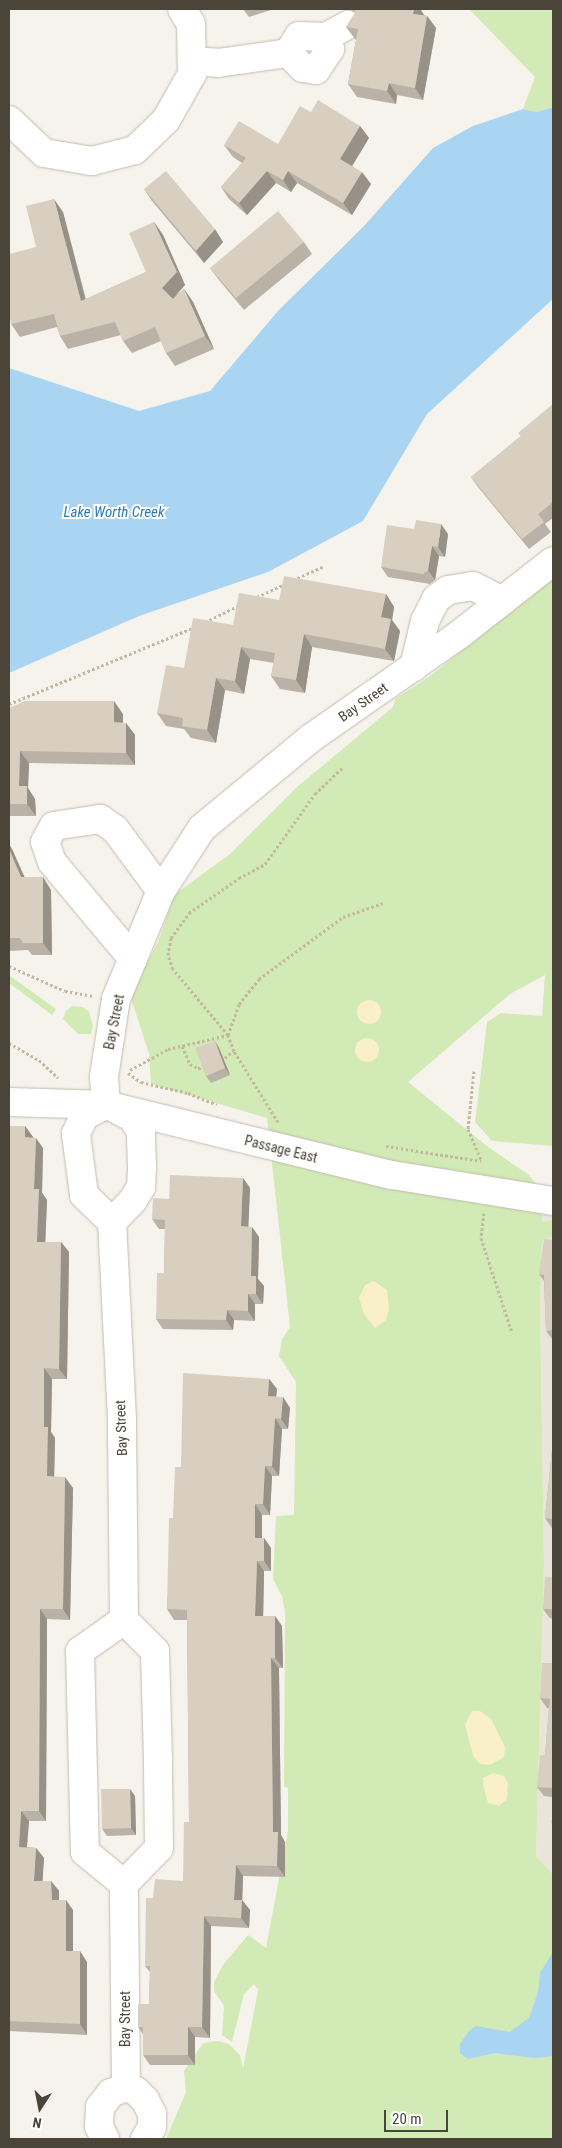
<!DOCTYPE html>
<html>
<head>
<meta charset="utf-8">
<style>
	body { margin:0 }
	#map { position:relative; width:562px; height:2148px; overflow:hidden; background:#f6f3ec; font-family:"Roboto Condensed",sans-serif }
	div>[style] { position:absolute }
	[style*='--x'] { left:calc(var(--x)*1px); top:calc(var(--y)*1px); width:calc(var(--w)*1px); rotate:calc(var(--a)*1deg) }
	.residential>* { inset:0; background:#eae5da }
	.green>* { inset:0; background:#d2eab5 }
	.sand>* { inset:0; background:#f9efc9 }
	.round { border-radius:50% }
	.water>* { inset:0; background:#a9d4f2 }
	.path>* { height:3px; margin-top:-1.5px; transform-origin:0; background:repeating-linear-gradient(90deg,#c4b79f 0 2.5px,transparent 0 5px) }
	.roads { filter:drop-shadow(0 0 1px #c2bbae) drop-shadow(0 0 1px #c2bbae) }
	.minor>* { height:28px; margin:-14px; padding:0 14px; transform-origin:14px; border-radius:14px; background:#fff }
	.wall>* { inset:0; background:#bab2a6 }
	.shaded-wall>* { inset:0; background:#979187 }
	.building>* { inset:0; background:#d8cfc1 }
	span { translate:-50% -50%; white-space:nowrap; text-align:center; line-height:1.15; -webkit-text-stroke:4px #fff; paint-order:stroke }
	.street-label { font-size:14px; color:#4b4439 }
	.water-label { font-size:15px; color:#2e7ab2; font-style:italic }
	.frame { position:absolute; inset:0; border:10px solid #4b4439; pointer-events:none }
	.north { position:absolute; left:15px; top:2083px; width:50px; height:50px; -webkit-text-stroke:4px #fff; paint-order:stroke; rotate:191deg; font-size:14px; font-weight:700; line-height:20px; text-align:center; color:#4b4439 }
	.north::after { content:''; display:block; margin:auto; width:18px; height:22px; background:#4b4439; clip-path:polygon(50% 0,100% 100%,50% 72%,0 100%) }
	.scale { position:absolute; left:384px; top:2110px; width:64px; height:22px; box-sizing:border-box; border:2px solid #4b4439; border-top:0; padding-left:6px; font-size:15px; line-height:18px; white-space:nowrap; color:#4b4439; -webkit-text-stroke:4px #fff; paint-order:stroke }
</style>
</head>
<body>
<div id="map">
	<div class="residential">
		<div style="clip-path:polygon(543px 1193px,553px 1196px,553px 1884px,536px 1861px,544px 1565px,540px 1307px)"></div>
	</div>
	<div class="green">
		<div style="clip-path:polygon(469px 9px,553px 9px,553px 107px,537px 112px,523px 109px,535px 77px)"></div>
		<div style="clip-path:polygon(553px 577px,553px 1146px,492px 1141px,475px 1122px,487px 1022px,501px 1013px,542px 1016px,545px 975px,510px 994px,408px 1082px,488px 1147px,529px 1175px,543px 1193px,542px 1222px,553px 1220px,553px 1236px,542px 1240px,540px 1307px,544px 1565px,536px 1857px,553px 1875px,553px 2139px,166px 2139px,186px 2092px,184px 2071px,203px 2043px,218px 2041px,229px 2044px,240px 2055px,243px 2069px,258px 1990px,254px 1984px,244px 1994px,232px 2042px,222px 2035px,224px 2006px,214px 1991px,214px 1982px,223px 1965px,248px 1935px,266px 1948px,288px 1831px,288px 1788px,284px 1787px,285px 1612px,282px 1596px,273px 1579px,276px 1516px,294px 1515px,296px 1382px,279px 1356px,282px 1339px,290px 1327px,267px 1118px,151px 1084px,149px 1054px,130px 995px,158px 942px,174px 895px,230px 854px,297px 787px,393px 707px,395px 699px,429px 677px)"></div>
		<div style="clip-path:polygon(9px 975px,56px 1009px,52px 1015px,9px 983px)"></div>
		<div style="clip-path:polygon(72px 1006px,83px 1007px,89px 1012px,93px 1026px,91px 1034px,78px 1034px,63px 1019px,66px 1011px)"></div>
	</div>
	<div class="sand">
		<div class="round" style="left:357px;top:1000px;width:24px;height:24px"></div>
		<div class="round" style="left:355px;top:1038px;width:24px;height:24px"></div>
		<div style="clip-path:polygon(374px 1281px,387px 1290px,389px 1310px,386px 1320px,375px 1328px,364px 1314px,359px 1298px,365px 1285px)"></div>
		<div style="clip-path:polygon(472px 1711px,480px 1711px,491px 1719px,505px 1747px,504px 1757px,490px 1765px,480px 1764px,473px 1756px,465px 1724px)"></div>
		<div style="clip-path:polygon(493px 1773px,504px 1776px,508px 1783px,507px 1799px,499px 1806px,488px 1803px,483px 1784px,483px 1778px)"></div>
	</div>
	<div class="water">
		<div style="clip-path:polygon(553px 107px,553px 299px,427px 414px,363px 521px,268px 572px,139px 616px,9px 673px,9px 368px,139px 411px,210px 391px,278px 311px,364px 226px,433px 148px,473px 126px,523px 109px,537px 112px)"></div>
		<div style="clip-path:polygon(553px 1952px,553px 2056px,535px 2058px,495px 2053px,468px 2059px,460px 2053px,460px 2044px,469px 2031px,476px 2026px,510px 2032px,529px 2018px,538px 1992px,540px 1973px)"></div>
	</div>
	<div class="path">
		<div style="--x:293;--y:580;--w:34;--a:-24"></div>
		<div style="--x:257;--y:597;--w:31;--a:-25"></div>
		<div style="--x:205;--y:622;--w:37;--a:-26"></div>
		<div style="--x:9;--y:704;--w:201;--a:-22.5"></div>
		<div style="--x:9;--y:966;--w:61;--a:24.1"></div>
		<div style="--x:65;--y:991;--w:28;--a:10"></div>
		<div style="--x:9;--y:1043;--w:34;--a:30"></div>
		<div style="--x:39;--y:1060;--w:26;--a:43"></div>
		<div style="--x:182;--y:1046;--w:20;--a:66"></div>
		<div style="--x:190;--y:1064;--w:9;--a:27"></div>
		<div style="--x:198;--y:1068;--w:7;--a:-8"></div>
		<div style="--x:221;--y:1061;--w:16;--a:-38"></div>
		<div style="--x:130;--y:1070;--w:43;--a:-28.9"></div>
		<div style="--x:168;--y:1049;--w:62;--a:-13.1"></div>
		<div style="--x:228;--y:1035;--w:33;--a:-70"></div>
		<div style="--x:239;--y:1004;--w:32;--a:-51"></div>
		<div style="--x:259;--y:979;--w:104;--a:-36.4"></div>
		<div style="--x:343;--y:917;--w:42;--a:-19.3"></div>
		<div style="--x:474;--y:1071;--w:58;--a:95.9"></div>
		<div style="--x:468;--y:1129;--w:34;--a:67"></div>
		<div style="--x:128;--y:1073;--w:16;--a:35"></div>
		<div style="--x:141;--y:1082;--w:48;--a:13.2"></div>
		<div style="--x:188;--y:1093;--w:31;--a:22"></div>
		<div style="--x:278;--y:1122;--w:84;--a:-121.8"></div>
		<div style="--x:234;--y:1051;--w:17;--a:-111"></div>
		<div style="--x:228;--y:1035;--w:86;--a:-129.8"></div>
		<div style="--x:173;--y:969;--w:15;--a:-110"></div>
		<div style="--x:168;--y:955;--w:17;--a:-80"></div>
		<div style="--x:171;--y:938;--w:31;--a:-54"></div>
		<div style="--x:189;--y:913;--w:61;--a:-35"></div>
		<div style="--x:239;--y:878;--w:30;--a:-28"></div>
		<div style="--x:265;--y:864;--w:86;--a:-54.5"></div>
		<div style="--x:315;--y:794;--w:40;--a:-44"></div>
		<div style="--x:386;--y:1146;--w:96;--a:9"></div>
		<div style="--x:484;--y:1213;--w:25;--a:97"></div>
		<div style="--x:481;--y:1238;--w:100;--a:71.9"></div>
	</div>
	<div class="roads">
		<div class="minor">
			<div style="--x:288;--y:53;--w:21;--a:45"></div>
			<div style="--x:303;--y:68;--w:13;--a:9"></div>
			<div style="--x:316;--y:70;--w:25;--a:-56"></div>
			<div style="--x:330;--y:49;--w:13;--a:-108"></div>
			<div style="--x:192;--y:61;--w:26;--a:4"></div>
			<div style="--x:218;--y:63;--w:71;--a:-8.1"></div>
			<div style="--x:288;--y:53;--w:20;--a:-57"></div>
			<div style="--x:299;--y:36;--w:27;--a:2"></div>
			<div style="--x:326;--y:37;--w:25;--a:-29"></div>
			<div style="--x:9;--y:120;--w:48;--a:43.3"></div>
			<div style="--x:44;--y:153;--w:49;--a:9.5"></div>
			<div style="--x:92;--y:161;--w:44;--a:-14.3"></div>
			<div style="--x:135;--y:150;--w:43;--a:-44.1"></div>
			<div style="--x:166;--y:120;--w:53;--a:-60.5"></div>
			<div style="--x:192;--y:74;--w:50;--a:-91.1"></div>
			<div style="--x:191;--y:24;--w:17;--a:-121"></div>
			<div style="--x:414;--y:667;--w:47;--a:-76.6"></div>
			<div style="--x:425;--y:621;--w:25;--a:-63"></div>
			<div style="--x:436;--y:599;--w:15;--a:-37"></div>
			<div style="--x:448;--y:590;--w:25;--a:-9"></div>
			<div style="--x:473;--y:586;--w:33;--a:27"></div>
			<div style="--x:133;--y:959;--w:126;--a:-129.9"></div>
			<div style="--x:52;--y:862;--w:21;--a:-109"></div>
			<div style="--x:45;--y:842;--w:18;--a:-61"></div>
			<div style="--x:54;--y:826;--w:47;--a:-8.7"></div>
			<div style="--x:100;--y:819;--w:18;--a:34"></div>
			<div style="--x:115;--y:829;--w:77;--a:53.4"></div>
			<div style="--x:9;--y:1102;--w:97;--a:1.8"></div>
			<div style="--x:106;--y:1105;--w:294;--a:13.8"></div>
			<div style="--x:392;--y:1175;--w:163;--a:9.2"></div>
			<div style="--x:112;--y:1222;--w:30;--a:-46"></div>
			<div style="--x:133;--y:1200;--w:15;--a:-58"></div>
			<div style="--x:141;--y:1187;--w:20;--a:-87"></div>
			<div style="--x:142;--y:1167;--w:35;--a:-92"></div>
			<div style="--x:141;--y:1132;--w:16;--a:-120"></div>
			<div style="--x:133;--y:1118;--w:19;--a:-152"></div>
			<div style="--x:124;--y:1620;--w:54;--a:144.8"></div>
			<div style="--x:80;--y:1651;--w:201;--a:88.6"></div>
			<div style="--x:85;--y:1852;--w:50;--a:39.4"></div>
			<div style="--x:126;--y:2087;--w:11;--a:22"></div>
			<div style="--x:136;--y:2091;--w:13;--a:45"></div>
			<div style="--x:145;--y:2100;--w:16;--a:63"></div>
			<div style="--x:152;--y:2114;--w:13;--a:90"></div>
			<div style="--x:152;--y:2127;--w:14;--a:120"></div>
			<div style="--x:105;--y:2139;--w:14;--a:-115"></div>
			<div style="--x:99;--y:2126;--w:19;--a:-87"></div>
			<div style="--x:100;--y:2107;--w:18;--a:-52"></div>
			<div style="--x:111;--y:2093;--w:16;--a:-22"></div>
			<div style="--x:126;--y:2087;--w:203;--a:-90.6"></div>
			<div style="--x:124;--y:1884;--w:50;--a:-45.8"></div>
			<div style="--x:159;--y:1848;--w:88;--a:-90.7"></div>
			<div style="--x:158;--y:1760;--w:109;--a:-91.6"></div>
			<div style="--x:155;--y:1651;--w:44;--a:-135"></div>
			<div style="--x:124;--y:1620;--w:201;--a:-90.6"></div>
			<div style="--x:122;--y:1419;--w:197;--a:-92.9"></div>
			<div style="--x:112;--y:1222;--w:39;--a:-136"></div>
			<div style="--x:84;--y:1195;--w:62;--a:-97.5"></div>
			<div style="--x:76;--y:1134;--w:20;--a:-66"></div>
			<div style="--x:84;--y:1116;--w:25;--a:-27"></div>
			<div style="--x:106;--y:1105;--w:28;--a:-94"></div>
			<div style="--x:104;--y:1077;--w:79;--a:-81.3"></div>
			<div style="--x:116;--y:999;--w:117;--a:-67.4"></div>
			<div style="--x:161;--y:891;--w:75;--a:-56.9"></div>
			<div style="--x:202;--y:828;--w:141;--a:-39.5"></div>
			<div style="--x:311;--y:738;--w:182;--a:-34.9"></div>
			<div style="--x:460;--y:634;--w:118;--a:-38.1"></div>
		</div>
	</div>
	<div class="wall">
		<div style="clip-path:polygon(243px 9px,274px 9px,249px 17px)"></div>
		<div style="clip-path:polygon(350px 9px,420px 9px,424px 15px,427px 16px,436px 28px,423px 100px,397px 95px,396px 104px,357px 97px,348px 84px,356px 40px,355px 39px,346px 27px,355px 13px)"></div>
		<div style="clip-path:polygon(311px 112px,360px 126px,369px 138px,352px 166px,371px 184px,352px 215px,297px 183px,291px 192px,276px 183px,247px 215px,229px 199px,221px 187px,242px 163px,233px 157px,224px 145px,278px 144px)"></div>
		<div style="clip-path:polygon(144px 189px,223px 242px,204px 263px,152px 201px)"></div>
		<div style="clip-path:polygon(63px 212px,86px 299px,146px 272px,154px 222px,163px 235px,185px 285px,173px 298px,184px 289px,193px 302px,214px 349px,175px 366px,166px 353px,161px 341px,132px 353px,123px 341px,121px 335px,68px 349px,60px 336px,57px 327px,20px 337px,11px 324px,36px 247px)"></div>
		<div style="clip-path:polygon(304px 242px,312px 254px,244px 310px,219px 280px,210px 268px)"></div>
		<div style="clip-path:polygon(553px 404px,553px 518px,545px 524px,551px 532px,529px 549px,478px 487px,471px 477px,521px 436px)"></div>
		<div style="clip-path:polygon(448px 534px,445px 557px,439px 556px,435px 580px,430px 584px,388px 577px,381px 567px)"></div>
		<div style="clip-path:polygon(386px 594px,394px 607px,392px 620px,400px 631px,394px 661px,312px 647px,305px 693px,280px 689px,271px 676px,274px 663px,250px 659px,244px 694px,225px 690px,216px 743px,191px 738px,184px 729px,166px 726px,157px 713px,184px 668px,233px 625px,279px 600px)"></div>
		<div style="clip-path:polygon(9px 708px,123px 714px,123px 723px,126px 723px,135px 735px,135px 765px,29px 763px,28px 788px,35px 799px,36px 816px,9px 816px)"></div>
		<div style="clip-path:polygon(9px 844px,12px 849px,24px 877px,51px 890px,52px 955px,32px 955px,28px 950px,9px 951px)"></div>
		<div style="clip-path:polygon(215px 1041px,219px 1048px,230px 1075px,211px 1083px,206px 1076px)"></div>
		<div style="clip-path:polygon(9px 1126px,25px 1126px,33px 1137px,43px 1148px,42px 1193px,47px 1200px,45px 1242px,61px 1242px,69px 1252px,67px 1379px,52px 1379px,51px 1432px,55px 1438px,54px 1477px,73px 1488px,70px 1620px,47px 1619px,46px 1821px,29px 1821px,27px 1847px,36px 1848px,44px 1858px,42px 1881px,51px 1881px,59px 1891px,59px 1900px,73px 1910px,73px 1951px,87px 1962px,87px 2035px,9px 2031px)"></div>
		<div style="clip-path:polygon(243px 1178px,250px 1188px,248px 1227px,252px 1227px,259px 1237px,258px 1279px,264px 1286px,263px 1304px,255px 1304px,255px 1321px,234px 1320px,233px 1330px,163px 1329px,156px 1319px,164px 1273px,165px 1229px,159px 1229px,152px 1219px,169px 1199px)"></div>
		<div style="clip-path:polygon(553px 1240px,553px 1413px,552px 1411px,553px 1340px,546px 1331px,544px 1281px,539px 1274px)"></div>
		<div style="clip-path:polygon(269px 1379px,277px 1389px,276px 1397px,283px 1397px,290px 1408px,288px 1429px,282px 1429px,279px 1476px,272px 1476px,270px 1515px,262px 1515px,262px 1538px,264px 1538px,271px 1548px,271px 1571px,264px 1571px,263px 1616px,275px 1616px,282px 1626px,283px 1668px,279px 1668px,281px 1835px,285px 1842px,285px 1877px,243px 1876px,242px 1900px,250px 1910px,249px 1928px,211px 1926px,210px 2038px,195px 2037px,195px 2065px,150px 2065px,143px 2055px,143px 2034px,138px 2027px,149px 2004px,150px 1972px,145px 1966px,153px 1898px,183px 1881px,189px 1822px,187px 1620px,174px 1620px,167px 1609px,173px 1518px,181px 1467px)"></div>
		<div style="clip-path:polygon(553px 1441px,553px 1528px,552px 1528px,545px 1518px)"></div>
		<div style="clip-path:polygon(553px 1551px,553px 1619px,550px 1618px,543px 1609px,552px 1577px)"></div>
		<div style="clip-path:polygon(553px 1651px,553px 1797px,544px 1796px,537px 1787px,545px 1755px,549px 1708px,547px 1708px,540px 1698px,552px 1663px)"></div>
		<div style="clip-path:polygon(135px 1796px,136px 1835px,107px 1836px,102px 1829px)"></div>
	</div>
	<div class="shaded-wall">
		<div style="clip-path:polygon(414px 9px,420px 9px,424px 15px,413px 14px)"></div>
		<div style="clip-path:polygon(427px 16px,436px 28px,423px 100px,415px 88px)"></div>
		<div style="clip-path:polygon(389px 83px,397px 95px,396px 104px,387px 91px)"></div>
		<div style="clip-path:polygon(360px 126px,369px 138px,349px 171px,340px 159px)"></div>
		<div style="clip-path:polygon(267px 171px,276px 183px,247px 215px,239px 203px)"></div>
		<div style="clip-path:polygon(288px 171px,297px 183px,291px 192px,283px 180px)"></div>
		<div style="clip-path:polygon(362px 172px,371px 184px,352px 215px,343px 203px)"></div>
		<div style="clip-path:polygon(54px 199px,63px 212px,89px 314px,81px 301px)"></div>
		<div style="clip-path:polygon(154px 222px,163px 235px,185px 285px,171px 301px,162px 288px)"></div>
		<div style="clip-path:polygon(215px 229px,223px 242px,204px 263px,196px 251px)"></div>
		<div style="clip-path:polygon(184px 289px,193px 302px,214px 349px,205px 336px)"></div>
		<div style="clip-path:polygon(441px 524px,448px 534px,445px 557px,438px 547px)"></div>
		<div style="clip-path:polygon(432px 546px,439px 556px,435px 580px,428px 570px)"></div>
		<div style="clip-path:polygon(386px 594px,394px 607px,392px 620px,400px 631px,394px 661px,385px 649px,381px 617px)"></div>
		<div style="clip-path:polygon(304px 634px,312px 647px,305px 693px,296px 680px)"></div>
		<div style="clip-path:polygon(241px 647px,250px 659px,244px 694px,235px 681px)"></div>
		<div style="clip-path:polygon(216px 678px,225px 690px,216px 743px,207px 730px)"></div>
		<div style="clip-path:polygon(114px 701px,123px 714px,123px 735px,114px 722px)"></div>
		<div style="clip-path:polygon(126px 723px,135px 735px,135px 765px,126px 753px)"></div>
		<div style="clip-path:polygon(20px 751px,29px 763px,28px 788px,35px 799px,36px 816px,27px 804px,19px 786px)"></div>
		<div style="clip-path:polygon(9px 844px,12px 849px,30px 889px,21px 877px,9px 849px)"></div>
		<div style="clip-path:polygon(43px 877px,51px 890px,52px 955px,43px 943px)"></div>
		<div style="clip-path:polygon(215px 1041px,219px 1048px,230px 1075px,225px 1068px)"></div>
		<div style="clip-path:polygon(25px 1126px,33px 1137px,32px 1147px,25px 1137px)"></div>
		<div style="clip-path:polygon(36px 1138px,43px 1148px,42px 1193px,47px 1200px,45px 1252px,37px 1242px,34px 1189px)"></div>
		<div style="clip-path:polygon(243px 1178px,250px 1188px,248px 1236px,241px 1226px)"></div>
		<div style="clip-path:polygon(252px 1227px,259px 1237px,258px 1279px,264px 1286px,263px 1304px,256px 1294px,251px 1276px)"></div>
		<div style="clip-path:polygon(61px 1242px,69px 1252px,67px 1379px,59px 1369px)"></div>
		<div style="clip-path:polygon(248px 1294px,255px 1304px,255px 1321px,248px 1311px)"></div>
		<div style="clip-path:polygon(227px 1310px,234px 1320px,233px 1330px,226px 1320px)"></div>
		<div style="clip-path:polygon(44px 1368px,52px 1379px,51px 1432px,55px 1438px,54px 1487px,47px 1476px,44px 1427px)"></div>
		<div style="clip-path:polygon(269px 1379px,277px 1389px,275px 1407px,268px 1396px)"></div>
		<div style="clip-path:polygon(283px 1397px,290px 1408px,288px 1429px,281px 1419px)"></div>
		<div style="clip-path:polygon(275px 1418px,282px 1429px,279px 1476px,272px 1466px)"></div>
		<div style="clip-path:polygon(265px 1466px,272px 1476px,270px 1515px,263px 1504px)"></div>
		<div style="clip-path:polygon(65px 1477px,73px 1488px,70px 1620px,63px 1609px)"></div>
		<div style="clip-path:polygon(255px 1504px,262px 1515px,262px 1548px,255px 1538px)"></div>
		<div style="clip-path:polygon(264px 1538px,271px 1548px,271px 1571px,264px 1561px)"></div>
		<div style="clip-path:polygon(257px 1561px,264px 1571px,263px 1626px,255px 1616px)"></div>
		<div style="clip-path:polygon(40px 1609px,47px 1619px,46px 1821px,39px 1811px)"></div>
		<div style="clip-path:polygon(275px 1616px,282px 1626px,283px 1668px,275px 1658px)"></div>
		<div style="clip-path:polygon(271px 1658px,279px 1668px,281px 1835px,285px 1842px,285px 1877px,277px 1866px,273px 1832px)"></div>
		<div style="clip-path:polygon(130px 1789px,135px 1796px,136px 1835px,131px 1828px)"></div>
		<div style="clip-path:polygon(21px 1811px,29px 1821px,26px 1857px,19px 1847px)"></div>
		<div style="clip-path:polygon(36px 1848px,44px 1858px,42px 1891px,34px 1881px)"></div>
		<div style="clip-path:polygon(236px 1865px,243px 1876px,242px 1910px,234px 1900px)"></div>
		<div style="clip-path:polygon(51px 1881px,59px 1891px,59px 1911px,52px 1900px)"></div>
		<div style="clip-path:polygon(66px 1900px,73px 1910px,73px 1962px,66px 1951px)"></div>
		<div style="clip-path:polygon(242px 1900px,250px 1910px,249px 1928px,241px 1918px)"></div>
		<div style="clip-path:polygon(204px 1916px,211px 1926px,210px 2038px,202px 2027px)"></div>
		<div style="clip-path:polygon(80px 1951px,87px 1962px,87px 2035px,80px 2024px)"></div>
		<div style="clip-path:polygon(188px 2027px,195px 2037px,195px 2065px,188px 2055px)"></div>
	</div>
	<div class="building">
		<div style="clip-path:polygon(354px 9px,414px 9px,413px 14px,427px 16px,415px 88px,389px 83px,387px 91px,348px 84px,358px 29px,346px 27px,355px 13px)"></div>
		<div style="clip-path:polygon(318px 100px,360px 126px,340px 159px,362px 172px,343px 203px,288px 171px,283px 180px,267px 171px,239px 203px,221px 187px,246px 158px,224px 145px,239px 121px,278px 144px,300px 106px,311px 112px)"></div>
		<div style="clip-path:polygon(166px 171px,215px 229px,196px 251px,144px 189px)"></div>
		<div style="clip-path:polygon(54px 199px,81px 301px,146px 272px,129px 233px,154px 222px,177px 272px,162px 288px,173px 299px,184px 289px,205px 336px,166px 353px,155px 327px,123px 341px,115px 322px,60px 336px,54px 314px,11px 324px,9px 314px,9px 254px,36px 247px,26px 206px)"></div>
		<div style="clip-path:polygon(278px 211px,304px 242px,236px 298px,210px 268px)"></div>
		<div style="clip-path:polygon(553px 404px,553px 502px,538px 514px,544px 522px,522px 539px,471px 477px,521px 436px,518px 433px)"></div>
		<div style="clip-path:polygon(416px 520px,441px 524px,438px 547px,432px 546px,428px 570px,423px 574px,381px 567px,387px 525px,414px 529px)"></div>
		<div style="clip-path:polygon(284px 576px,386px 594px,381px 617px,391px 619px,385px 649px,304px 634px,296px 680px,271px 676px,275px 653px,241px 647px,235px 681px,216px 678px,207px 730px,182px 726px,183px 718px,157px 713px,166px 665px,184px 668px,193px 618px,233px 625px,239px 593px,279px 600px)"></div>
		<div style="clip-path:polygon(25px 701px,114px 701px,114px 722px,126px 723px,126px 753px,20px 751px,19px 786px,27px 786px,27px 804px,9px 804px,9px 708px)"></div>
		<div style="clip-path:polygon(9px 849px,21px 877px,43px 877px,43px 943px,23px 943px,20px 938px,9px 938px)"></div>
		<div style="clip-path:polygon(215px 1041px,225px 1068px,206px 1076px,195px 1048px)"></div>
		<div style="clip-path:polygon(9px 1126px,25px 1126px,25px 1137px,36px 1138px,34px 1189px,39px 1189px,37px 1242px,61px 1242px,59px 1369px,44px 1368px,44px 1427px,48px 1427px,47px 1476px,65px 1477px,63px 1609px,40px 1609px,39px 1811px,21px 1811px,19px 1847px,36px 1848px,34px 1881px,51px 1881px,52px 1900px,66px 1900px,66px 1951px,80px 1951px,80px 2024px,9px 2021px)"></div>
		<div style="clip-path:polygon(170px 1175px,243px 1178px,241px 1226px,252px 1227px,251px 1276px,256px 1276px,256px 1294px,248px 1294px,248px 1311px,227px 1310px,226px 1320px,156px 1319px,157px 1273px,164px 1273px,165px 1220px,152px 1219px,153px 1198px,169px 1199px)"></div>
		<div style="clip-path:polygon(544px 1239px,553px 1240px,553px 1411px,552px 1411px,553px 1330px,546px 1331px,544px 1275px,539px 1274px)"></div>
		<div style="clip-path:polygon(183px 1373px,269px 1379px,268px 1396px,283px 1397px,281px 1419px,275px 1418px,272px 1466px,265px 1466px,263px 1504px,255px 1504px,255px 1538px,264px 1538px,264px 1561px,257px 1561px,255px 1616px,275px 1616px,275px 1658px,271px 1658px,273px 1832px,278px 1832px,277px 1866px,236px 1865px,234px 1900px,242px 1900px,241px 1918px,204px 1916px,202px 2027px,188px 2027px,188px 2055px,143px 2055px,143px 2027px,138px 2027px,138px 2004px,149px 2004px,150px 1966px,145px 1966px,146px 1898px,153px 1898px,155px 1879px,183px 1881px,184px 1822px,189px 1822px,187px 1610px,167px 1609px,169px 1518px,173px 1518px,175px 1467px,181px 1467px)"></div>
		<div style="clip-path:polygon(553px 1441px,553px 1519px,545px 1518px)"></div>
		<div style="clip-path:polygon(553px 1551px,553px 1609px,543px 1609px,545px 1577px,552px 1577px)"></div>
		<div style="clip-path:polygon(553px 1651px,553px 1788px,537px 1787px,540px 1755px,545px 1755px,550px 1699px,540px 1698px,542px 1663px,552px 1663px)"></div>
		<div style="clip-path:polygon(101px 1789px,130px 1789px,131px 1828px,102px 1829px)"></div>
		<div style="clip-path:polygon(553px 1820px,553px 1829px,551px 1821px)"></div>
	</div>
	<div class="street-label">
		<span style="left:363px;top:702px;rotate:-35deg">Bay Street</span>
		<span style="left:114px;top:1022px;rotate:-79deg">Bay Street</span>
		<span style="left:281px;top:1149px;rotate:14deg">Passage East</span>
		<span style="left:121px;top:1428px;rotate:-92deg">Bay Street</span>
		<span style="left:125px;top:2019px;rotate:-90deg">Bay Street</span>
	</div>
	<div class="water-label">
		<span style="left:114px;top:513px">Lake Worth Creek</span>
	</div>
	<div class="frame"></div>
	<div class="north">N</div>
	<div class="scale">20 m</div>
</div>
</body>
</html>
